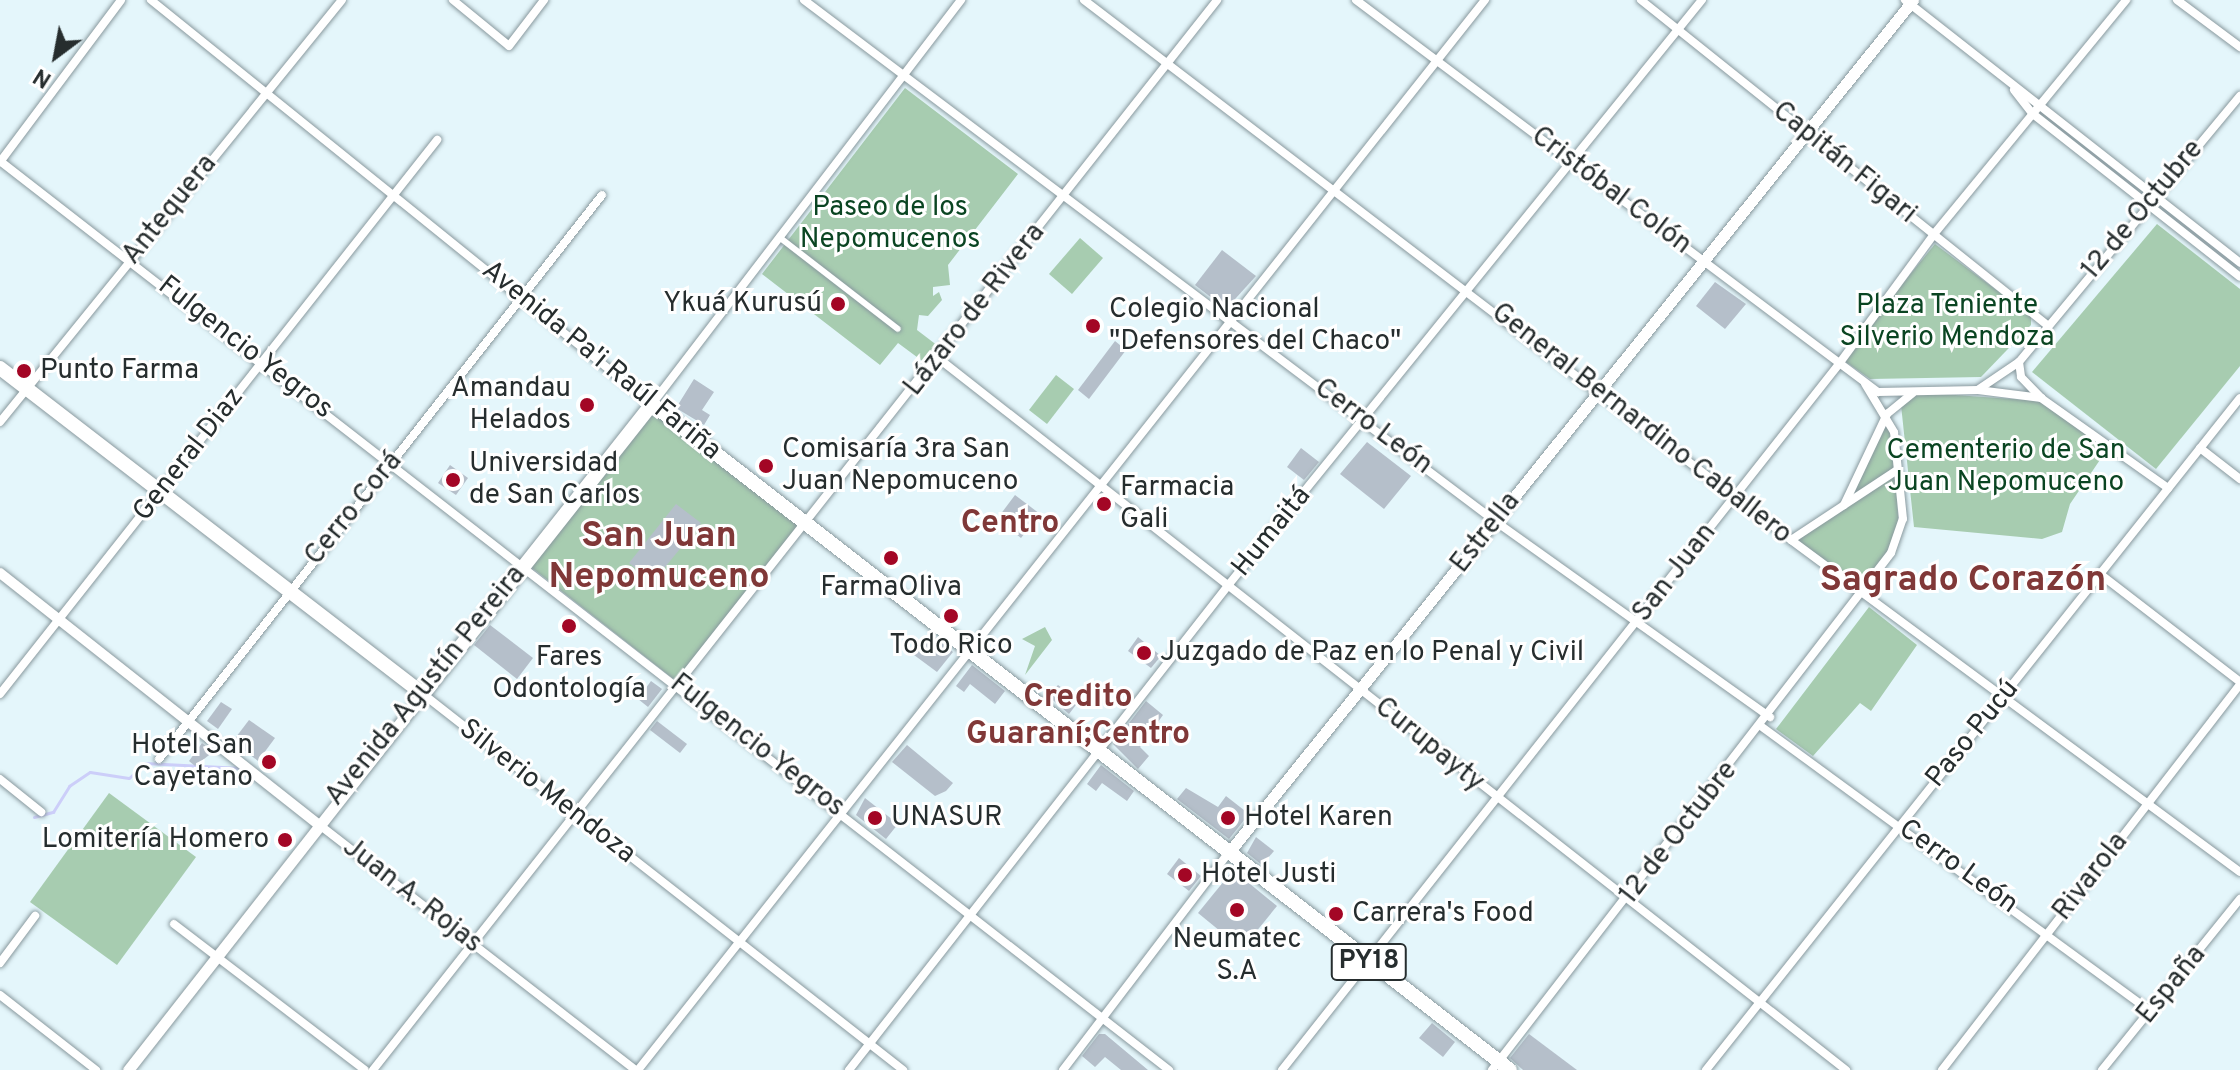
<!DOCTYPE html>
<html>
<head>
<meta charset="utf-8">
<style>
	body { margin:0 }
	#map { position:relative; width:2240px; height:1070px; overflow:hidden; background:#e4f6fb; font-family:Overpass,sans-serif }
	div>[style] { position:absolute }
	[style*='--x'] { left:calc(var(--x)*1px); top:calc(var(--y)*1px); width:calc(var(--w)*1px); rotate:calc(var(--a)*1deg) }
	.green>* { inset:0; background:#a7ccb0 }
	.stream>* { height:3px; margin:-1.5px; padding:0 1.5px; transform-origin:1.5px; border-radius:1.5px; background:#cccef9 }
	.building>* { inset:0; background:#b5bfca }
	.roads { filter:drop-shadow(0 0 2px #89999e) drop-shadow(0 0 2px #89999e) }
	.pedestrian>* { height:6px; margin:-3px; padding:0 3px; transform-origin:3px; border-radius:3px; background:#fff }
	.minor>* { height:8px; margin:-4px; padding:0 4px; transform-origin:4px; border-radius:4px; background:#fff }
	.tertiary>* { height:10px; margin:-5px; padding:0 5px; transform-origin:5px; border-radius:5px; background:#fff }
	.secondary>* { height:11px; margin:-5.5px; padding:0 5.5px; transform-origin:5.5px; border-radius:5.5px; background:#fff }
	.trunk>* { height:14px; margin:-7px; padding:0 7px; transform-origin:7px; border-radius:7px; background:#fff }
	.dots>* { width:22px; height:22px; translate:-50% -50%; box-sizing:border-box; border:4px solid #fff; border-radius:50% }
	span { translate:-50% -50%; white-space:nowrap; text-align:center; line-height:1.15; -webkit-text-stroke:6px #fff; paint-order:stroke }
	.shield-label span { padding:2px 6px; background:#fff; border:2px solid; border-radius:6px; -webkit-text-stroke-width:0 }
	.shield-label { font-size:26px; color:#262d2e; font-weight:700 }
	.street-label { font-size:28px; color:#262d2e }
	.park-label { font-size:28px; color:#0a4522 }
	.poi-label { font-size:28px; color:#262d2e }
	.right { translate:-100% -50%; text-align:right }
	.left { translate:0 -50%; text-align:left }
	.quarter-label { font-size:32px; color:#803838; font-weight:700 }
	.district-label { font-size:36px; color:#803838; font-weight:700 }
	.north { position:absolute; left:16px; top:16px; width:80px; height:80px; -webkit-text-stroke:6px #fff; paint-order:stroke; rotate:212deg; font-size:22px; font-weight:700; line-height:32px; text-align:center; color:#262d2e }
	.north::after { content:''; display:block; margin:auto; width:28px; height:36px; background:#262d2e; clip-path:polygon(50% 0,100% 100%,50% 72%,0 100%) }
</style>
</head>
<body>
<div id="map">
	<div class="green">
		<div style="clip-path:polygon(905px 88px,1018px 174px,948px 265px,950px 285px,933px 287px,933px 296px,939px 292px,942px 300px,928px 316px,919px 315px,917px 330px,938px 346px,925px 363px,898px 343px,880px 365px,762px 274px)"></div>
		<div style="clip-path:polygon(2157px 224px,2240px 289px,2240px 366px,2156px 469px,2032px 372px)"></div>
		<div style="clip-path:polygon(1080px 238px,1103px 258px,1072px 294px,1049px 274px)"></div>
		<div style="clip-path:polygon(1935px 244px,2031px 316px,2031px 325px,1981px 377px,1870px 379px,1846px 362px,1845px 354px)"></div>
		<div style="clip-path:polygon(1056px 375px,1074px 389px,1047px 424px,1029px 410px)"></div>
		<div style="clip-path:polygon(1912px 392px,2041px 401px,2108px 448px,2070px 504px,2062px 532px,2042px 539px,1914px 527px,1901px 405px)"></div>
		<div style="clip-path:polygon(652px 406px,804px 524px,676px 681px,527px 564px)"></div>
		<div style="clip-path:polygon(1883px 423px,1894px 432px,1899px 537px,1863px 593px,1791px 540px,1844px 505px)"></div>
		<div style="clip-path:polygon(1869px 607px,1917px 645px,1871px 711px,1860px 703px,1813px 756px,1776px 729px)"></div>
		<div style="clip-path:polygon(1045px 627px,1052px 640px,1025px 675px,1035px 646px,1022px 639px)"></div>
		<div style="clip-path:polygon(109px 793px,196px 857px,117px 965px,30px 902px)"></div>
	</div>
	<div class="stream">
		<div style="--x:34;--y:817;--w:20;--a:-15"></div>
		<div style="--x:53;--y:812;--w:31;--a:-58"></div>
		<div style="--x:69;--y:786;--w:25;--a:-34"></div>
		<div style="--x:90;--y:772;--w:39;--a:9"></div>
		<div style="--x:129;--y:778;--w:22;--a:-43"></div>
		<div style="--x:145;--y:763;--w:96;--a:3"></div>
	</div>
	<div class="building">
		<div style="clip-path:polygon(1222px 250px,1256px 276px,1226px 309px,1195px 285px)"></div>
		<div style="clip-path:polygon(1715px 282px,1746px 304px,1725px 329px,1696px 306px)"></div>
		<div style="clip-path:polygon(1115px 341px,1126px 350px,1089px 399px,1078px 390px)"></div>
		<div style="clip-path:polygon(694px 379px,714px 392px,702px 410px,710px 415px,704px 425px,676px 408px)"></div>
		<div style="clip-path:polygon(1367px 442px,1411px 476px,1384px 509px,1340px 474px)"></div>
		<div style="clip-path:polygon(1301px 448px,1319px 462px,1304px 480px,1287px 467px)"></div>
		<div style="clip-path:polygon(450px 465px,468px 478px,456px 495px,438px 483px)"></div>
		<div style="clip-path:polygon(1015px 495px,1040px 514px,1021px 538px,997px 519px)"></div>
		<div style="clip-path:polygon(676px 504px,701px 523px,653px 582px,629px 563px)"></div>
		<div style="clip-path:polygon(490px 625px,533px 658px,517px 679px,474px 645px)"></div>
		<div style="clip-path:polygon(931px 633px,953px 652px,937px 672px,914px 655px)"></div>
		<div style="clip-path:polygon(1138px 637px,1161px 656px,1151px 668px,1128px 651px)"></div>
		<div style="clip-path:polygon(972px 665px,1005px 691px,995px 704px,970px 684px,964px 692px,956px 686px)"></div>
		<div style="clip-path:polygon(651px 681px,662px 689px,648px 707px,638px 699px)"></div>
		<div style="clip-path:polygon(1058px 685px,1079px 701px,1069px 714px,1048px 696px)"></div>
		<div style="clip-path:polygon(1146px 701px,1163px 715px,1140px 747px,1149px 756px,1138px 769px,1113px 744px)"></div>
		<div style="clip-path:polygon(221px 702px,232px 709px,218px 729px,207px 721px)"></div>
		<div style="clip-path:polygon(249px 720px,275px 738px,258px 761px,233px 741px)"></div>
		<div style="clip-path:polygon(657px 721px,687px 744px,680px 753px,650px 730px)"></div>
		<div style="clip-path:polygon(202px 743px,213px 752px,195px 766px,189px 761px)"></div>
		<div style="clip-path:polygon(907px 745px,953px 783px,946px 791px,935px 796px,892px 762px)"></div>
		<div style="clip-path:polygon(1101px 765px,1134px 791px,1127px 801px,1102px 783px,1096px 791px,1087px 784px)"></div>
		<div style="clip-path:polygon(1186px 788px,1218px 807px,1226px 796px,1249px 814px,1229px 839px,1177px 799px)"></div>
		<div style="clip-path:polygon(865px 798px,898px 824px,886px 839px,856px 815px)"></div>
		<div style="clip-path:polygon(1256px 837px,1274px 851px,1262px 865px,1247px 853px)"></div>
		<div style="clip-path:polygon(1179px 858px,1201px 876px,1189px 891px,1167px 874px)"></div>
		<div style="clip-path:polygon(1233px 870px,1277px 906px,1242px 949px,1198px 913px)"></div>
		<div style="clip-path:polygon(1432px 1023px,1455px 1042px,1443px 1057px,1419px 1038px)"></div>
		<div style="clip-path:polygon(1099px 1034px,1105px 1034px,1148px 1070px,1121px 1070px,1105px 1057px,1095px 1067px,1082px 1056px)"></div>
		<div style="clip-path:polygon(1529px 1034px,1577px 1070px,1523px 1070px,1510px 1058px)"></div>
	</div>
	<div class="roads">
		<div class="pedestrian">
			<div style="--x:779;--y:237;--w:150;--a:37.7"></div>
		</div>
		<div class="minor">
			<div style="--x:151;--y:0;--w:644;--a:38.88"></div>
			<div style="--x:652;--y:404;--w:509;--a:-52.59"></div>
			<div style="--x:453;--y:0;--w:72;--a:39.4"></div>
			<div style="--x:509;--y:46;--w:58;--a:-52.7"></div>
			<div style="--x:804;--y:0;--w:865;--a:37.02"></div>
			<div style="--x:1495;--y:521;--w:338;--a:35.5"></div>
			<div style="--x:1084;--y:0;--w:890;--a:37.37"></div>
			<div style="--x:1791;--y:540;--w:558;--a:36.48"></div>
			<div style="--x:1356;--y:0;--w:653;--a:36.91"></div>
			<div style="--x:1878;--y:392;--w:100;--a:-1.1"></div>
			<div style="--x:1978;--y:390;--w:64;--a:7.2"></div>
			<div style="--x:1641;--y:0;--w:520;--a:38.68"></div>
			<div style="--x:1905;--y:0;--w:426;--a:38.1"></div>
			<div style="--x:2177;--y:0;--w:79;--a:36.7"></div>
			<div style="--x:2014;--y:90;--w:31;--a:52"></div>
			<div style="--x:2033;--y:114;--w:263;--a:38.2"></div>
			<div style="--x:0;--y:161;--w:1481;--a:37.87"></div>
			<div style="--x:0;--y:162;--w:202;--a:-53.2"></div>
			<div style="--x:938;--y:358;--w:1154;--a:38.1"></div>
			<div style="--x:2019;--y:362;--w:15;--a:82"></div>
			<div style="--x:2021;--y:377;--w:29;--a:46"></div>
			<div style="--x:2041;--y:398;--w:156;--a:35.3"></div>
			<div style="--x:1979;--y:389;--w:48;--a:-34"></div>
			<div style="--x:2019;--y:362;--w:346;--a:-50.3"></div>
			<div style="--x:0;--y:422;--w:543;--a:-50.98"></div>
			<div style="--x:2200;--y:448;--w:51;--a:37.8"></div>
			<div style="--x:1844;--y:505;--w:101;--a:-64.7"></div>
			<div style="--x:1887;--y:414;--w:33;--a:-39"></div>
			<div style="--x:1791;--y:540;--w:127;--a:-33.4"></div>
			<div style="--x:2100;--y:574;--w:177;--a:37.6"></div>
			<div style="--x:0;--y:694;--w:706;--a:-51.73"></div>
			<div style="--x:423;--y:694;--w:610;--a:38.07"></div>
			<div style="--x:1762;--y:727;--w:482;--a:36.2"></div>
			<div style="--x:159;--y:759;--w:717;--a:-51.85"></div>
			<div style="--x:0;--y:779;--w:53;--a:38.8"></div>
			<div style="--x:317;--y:823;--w:403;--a:37.8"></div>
			<div style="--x:174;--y:924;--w:240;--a:37.4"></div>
			<div style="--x:0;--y:963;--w:59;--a:-53.3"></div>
			<div style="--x:0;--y:995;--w:122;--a:38"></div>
			<div style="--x:373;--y:1070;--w:1363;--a:-51.73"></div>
			<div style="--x:638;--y:1070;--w:1365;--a:-51.64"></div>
			<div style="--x:849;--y:1070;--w:618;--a:-51.96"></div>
			<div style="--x:1230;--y:583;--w:750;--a:-51.01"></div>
			<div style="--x:1063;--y:1070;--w:275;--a:-52.7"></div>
			<div style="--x:1282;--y:1070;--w:899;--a:-51.73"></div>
			<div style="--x:1839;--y:364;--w:161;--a:-53.8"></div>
			<div style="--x:1934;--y:234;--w:303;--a:-50.6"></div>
			<div style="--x:1492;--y:1070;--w:653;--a:-52.34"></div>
			<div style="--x:1891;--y:553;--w:36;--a:-71"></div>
			<div style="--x:1903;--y:519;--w:87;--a:-95.9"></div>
			<div style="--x:1894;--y:432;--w:56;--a:-121.1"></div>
			<div style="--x:1706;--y:1070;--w:858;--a:-51.53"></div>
			<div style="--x:1942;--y:1070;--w:487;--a:-52.3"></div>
			<div style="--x:2102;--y:1070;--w:220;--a:-51.1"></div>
		</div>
		<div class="tertiary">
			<div style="--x:0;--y:573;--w:404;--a:38.3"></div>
		</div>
		<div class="secondary">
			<div style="--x:1230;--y:851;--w:1091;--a:-51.25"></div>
			<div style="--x:128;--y:1070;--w:478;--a:-51.9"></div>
		</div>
		<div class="trunk">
			<div style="--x:0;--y:368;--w:534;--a:37.62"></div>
			<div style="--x:423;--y:694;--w:370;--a:-51.7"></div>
			<div style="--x:652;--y:404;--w:1086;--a:37.82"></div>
		</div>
	</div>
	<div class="dots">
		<div style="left:838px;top:304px;background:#a30625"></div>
		<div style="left:1093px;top:326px;background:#a30625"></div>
		<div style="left:24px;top:371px;background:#a30625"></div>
		<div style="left:587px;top:405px;background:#a30625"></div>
		<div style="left:766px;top:466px;background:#a30625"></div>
		<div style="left:453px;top:480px;background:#a30625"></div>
		<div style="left:1104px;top:504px;background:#a30625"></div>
		<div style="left:891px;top:558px;background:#a30625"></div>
		<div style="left:951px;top:616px;background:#a30625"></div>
		<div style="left:569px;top:626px;background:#a30625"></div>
		<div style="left:1144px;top:653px;background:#a30625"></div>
		<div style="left:269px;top:762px;background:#a30625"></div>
		<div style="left:875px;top:818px;background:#a30625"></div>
		<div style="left:1228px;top:818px;background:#a30625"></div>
		<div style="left:285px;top:840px;background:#a30625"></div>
		<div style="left:1185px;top:875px;background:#a30625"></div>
		<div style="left:1237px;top:910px;background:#a30625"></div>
		<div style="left:1336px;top:914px;background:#a30625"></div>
	</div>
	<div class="shield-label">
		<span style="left:1369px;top:962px">PY18</span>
	</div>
	<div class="street-label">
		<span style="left:1844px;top:163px;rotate:39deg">Capitán Figari</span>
		<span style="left:1611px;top:191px;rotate:37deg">Cristóbal Colón</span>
		<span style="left:170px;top:210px;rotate:-51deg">Antequera</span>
		<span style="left:2143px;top:210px;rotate:-50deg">12 de Octubre</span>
		<span style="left:975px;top:310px;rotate:-52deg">Lázaro de Rivera</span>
		<span style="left:245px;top:348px;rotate:38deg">Fulgencio Yegros</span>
		<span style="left:601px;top:361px;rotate:39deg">Avenida Pa'i Raúl Fariña</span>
		<span style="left:1641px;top:424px;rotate:38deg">General Bernardino Caballero</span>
		<span style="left:1373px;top:427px;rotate:37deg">Cerro León</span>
		<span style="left:189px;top:455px;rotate:-52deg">General Diaz</span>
		<span style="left:354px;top:509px;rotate:-51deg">Cerro Corá</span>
		<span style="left:1272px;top:532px;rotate:-51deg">Humaitá</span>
		<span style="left:1486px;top:533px;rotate:-52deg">Estrella</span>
		<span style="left:1675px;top:573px;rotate:-52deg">San Juan</span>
		<span style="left:426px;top:686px;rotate:-51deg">Avenida Agustín Pereira</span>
		<span style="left:1973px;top:734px;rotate:-51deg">Paso Pucú</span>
		<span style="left:1429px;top:745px;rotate:39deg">Curupayty</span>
		<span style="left:757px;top:746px;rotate:38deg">Fulgencio Yegros</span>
		<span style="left:547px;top:792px;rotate:38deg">Silverio Mendoza</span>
		<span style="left:1679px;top:833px;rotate:-52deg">12 de Octubre</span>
		<span style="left:1958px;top:867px;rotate:36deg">Cerro León</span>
		<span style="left:2091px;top:877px;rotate:-52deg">Rivarola</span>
		<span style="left:412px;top:896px;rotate:38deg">Juan A. Rojas</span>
		<span style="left:2172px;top:985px;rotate:-51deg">España</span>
	</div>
	<div class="park-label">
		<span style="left:890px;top:224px">Paseo de los<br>Nepomucenos</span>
		<span style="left:1947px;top:322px">Plaza Teniente<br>Silverio Mendoza</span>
		<span style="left:2006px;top:467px">Cementerio de San<br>Juan Nepomuceno</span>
	</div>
	<div class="poi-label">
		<span class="right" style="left:822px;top:304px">Ykuá Kurusú</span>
		<span class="left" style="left:1109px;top:326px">Colegio Nacional<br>"Defensores del Chaco"</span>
		<span class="left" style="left:40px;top:371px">Punto Farma</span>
		<span class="right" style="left:571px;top:405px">Amandau<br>Helados</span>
		<span class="left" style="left:782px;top:466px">Comisaría 3ra San<br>Juan Nepomuceno</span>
		<span class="left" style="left:469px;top:480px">Universidad<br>de San Carlos</span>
		<span class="left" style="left:1120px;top:504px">Farmacia<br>Gali</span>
		<span style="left:891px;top:588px">FarmaOliva</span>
		<span style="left:951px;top:646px">Todo Rico</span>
		<span class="left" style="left:1160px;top:653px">Juzgado de Paz en lo Penal y Civil</span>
		<span style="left:569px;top:674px">Fares<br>Odontología</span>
		<span class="right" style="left:253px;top:762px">Hotel San<br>Cayetano</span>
		<span class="left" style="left:891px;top:818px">UNASUR</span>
		<span class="left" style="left:1244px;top:818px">Hotel Karen</span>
		<span class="right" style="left:269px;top:840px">Lomitería Homero</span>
		<span class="left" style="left:1201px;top:875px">Hotel Justi</span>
		<span class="left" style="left:1352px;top:914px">Carrera's Food</span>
		<span style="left:1237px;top:956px">Neumatec<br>S.A</span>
	</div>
	<div class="quarter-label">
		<span style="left:1010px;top:524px">Centro</span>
		<span style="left:1078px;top:717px">Credito<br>Guaraní;Centro</span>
	</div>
	<div class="district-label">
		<span style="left:659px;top:558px">San Juan<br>Nepomuceno</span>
		<span style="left:1963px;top:582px">Sagrado Corazón</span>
	</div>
	<div class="north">N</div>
</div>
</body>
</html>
